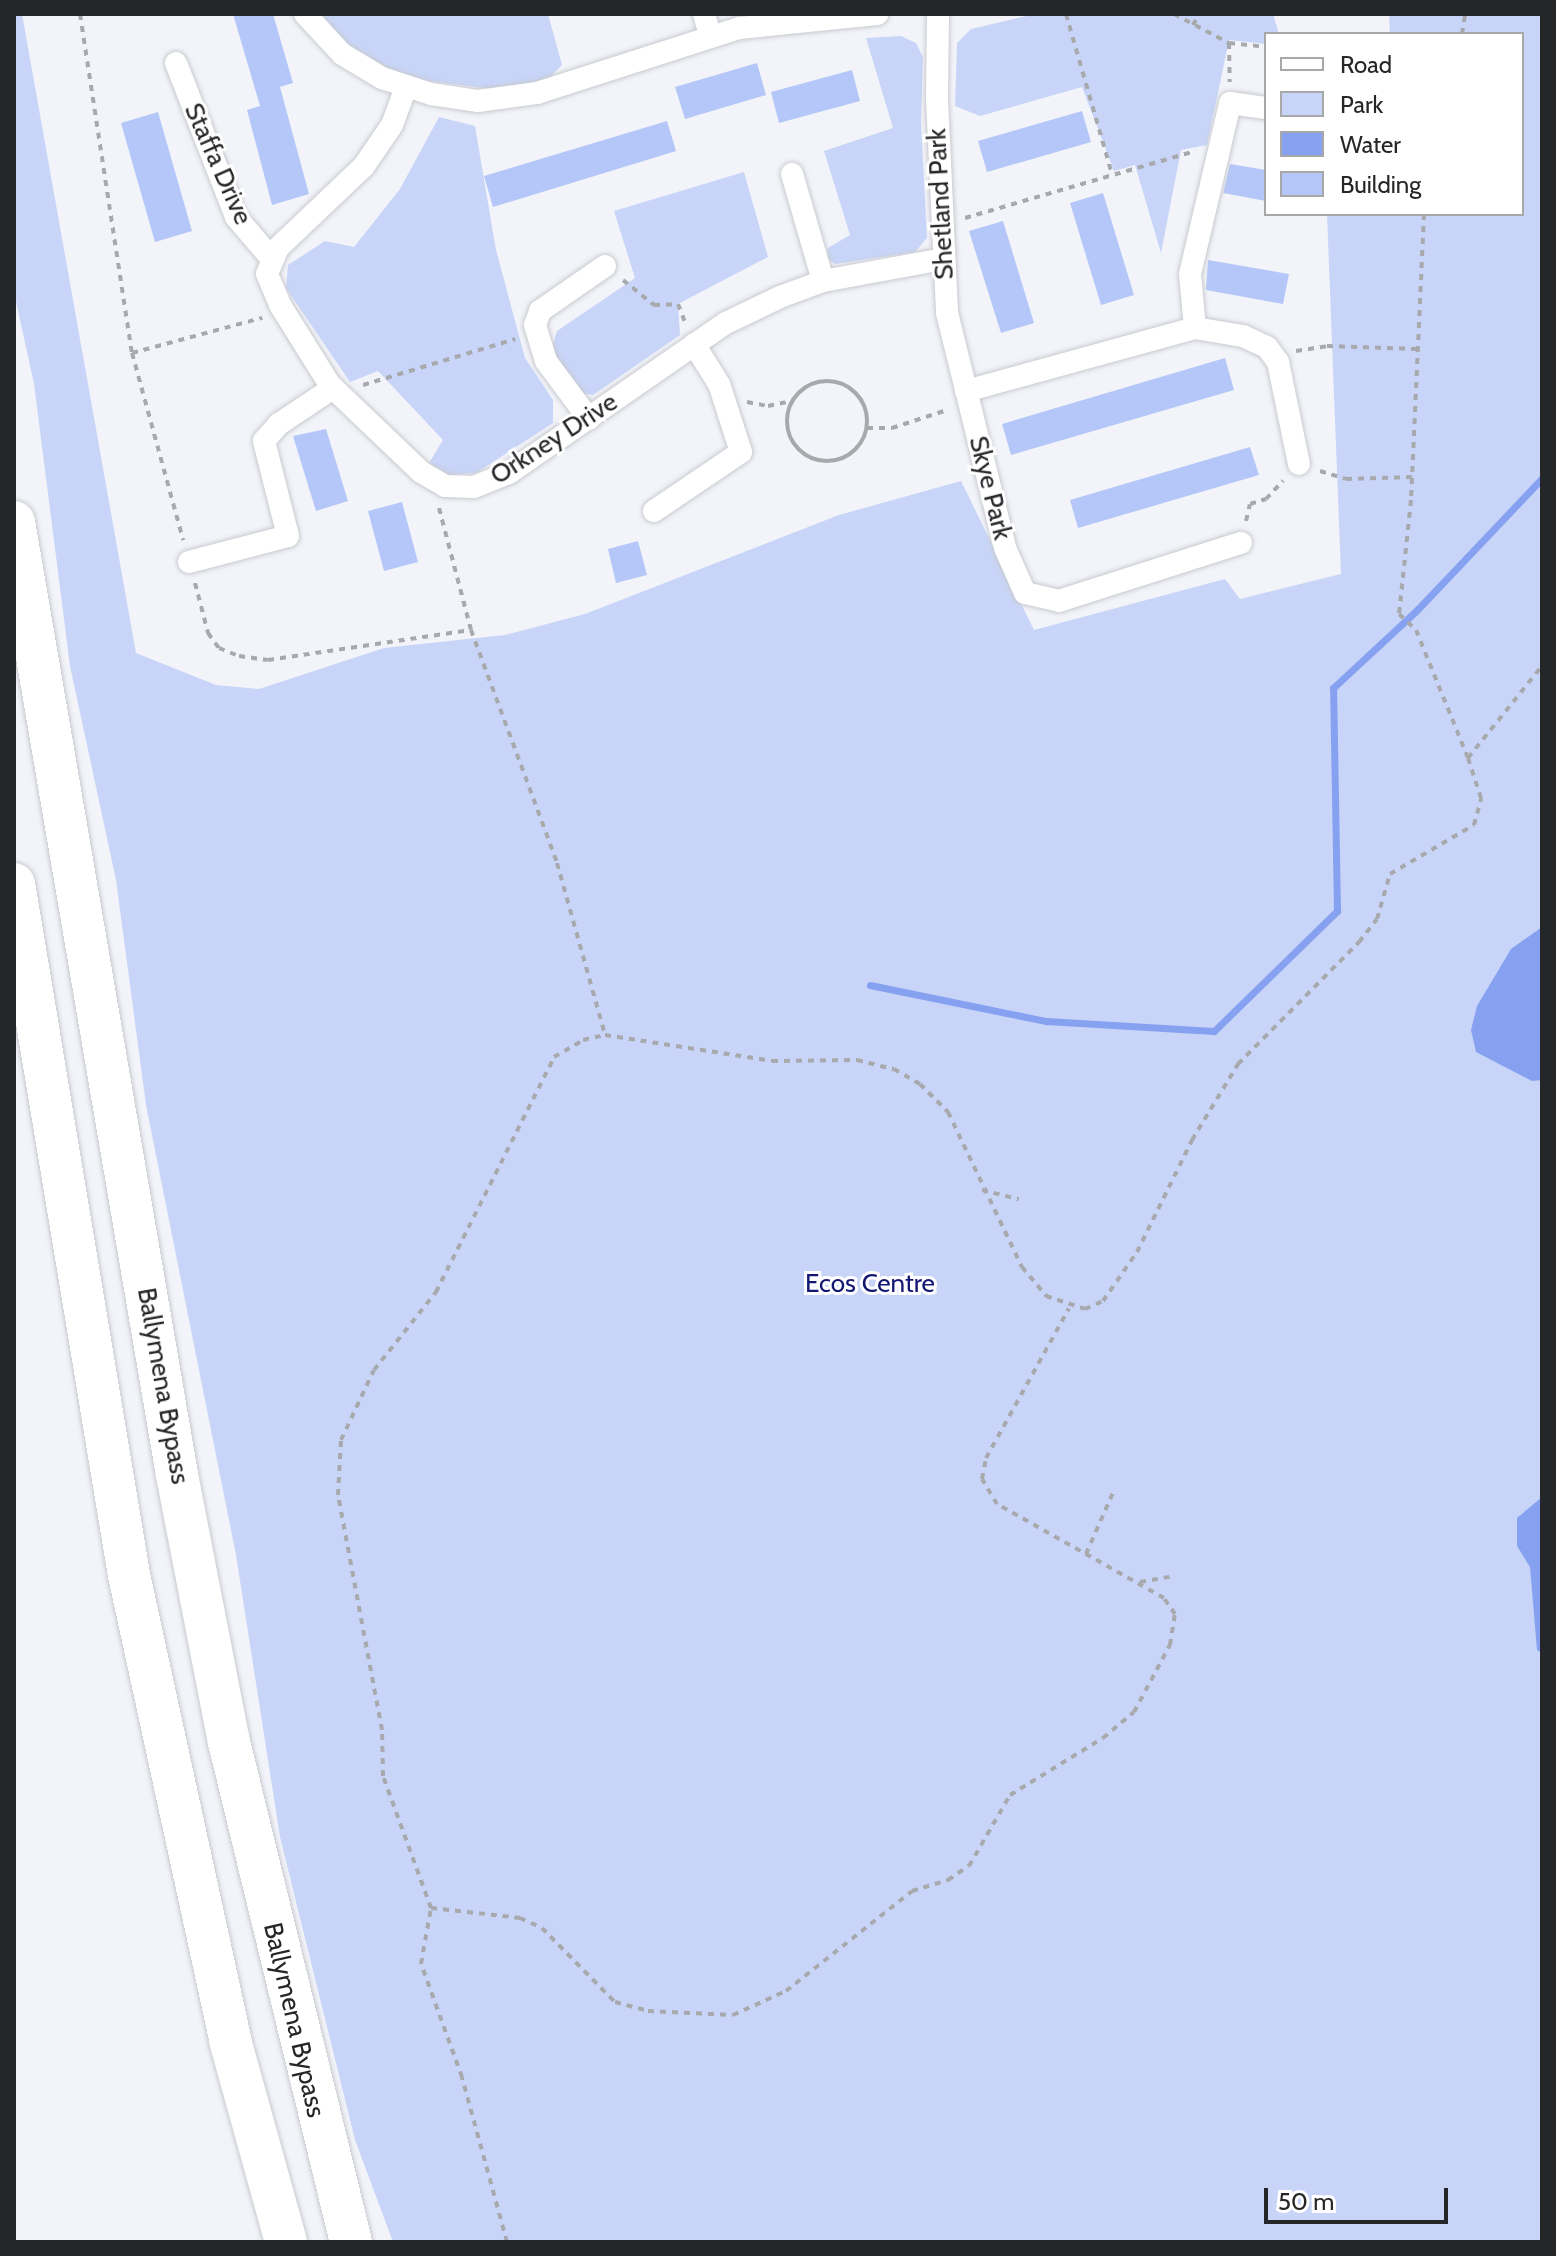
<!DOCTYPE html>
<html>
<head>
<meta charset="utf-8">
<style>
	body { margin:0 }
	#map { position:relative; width:1556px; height:2256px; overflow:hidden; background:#f2f4f9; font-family:Cabin,sans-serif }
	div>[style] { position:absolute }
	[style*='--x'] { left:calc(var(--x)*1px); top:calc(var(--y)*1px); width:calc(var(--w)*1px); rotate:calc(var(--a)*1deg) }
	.green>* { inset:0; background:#c8d5f8 }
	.water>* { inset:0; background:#87a1f1 }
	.stream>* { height:7px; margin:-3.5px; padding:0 3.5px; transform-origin:3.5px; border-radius:3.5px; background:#87a1f1 }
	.building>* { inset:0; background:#b5c7f8 }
	.path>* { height:4px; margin-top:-2px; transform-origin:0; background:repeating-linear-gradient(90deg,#a7a9ac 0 6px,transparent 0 12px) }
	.path>.ring { margin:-2px; padding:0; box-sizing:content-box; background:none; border:4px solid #a7a9ac; border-radius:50% }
	.roads { filter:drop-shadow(0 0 2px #c8cacf) drop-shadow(0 0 2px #c8cacf) }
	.street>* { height:22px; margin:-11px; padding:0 11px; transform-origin:11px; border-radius:11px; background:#fff }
	.highway>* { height:42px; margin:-21px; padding:0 21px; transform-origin:21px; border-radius:21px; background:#fff }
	span { translate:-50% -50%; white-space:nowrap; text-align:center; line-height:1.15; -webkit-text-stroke:6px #fff; paint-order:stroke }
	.street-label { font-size:26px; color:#252628 }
	.park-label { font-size:26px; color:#131873 }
	.frame { position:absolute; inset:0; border:16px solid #252628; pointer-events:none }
	.legend { position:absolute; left:1264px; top:32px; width:260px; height:184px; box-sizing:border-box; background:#fff; border:2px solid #a8a8a9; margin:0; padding:10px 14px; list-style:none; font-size:24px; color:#252628 }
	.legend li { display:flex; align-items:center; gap:16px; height:40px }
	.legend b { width:40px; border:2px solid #a8a8a9 }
	.scale { position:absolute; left:1264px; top:2188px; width:184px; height:36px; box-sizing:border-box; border:4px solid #252628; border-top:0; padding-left:10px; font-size:24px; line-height:28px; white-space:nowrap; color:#252628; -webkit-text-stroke:6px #fff; paint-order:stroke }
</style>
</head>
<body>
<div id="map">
	<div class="green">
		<div style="clip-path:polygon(14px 14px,22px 14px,136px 653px,216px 685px,259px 689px,384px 648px,505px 635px,585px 614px,839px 515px,961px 481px,1034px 630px,1225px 579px,1240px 599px,1341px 574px,1327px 214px,1522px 214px,1522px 34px,1390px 34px,1389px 14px,1542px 14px,1542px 2242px,393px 2242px,355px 2140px,280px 1837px,236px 1555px,146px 1105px,116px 880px,70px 666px,34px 384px,14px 292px)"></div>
		<div style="clip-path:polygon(322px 14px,548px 14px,562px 65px,545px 82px,498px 90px,408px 78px,368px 60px,339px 37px)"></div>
		<div style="clip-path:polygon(1035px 14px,1273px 14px,1279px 34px,1266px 34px,1266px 44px,1229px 40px,1207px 145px,1181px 150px,1161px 253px,1135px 165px,1114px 171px,1082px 87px,980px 116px,955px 106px,957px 43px,971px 29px)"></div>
		<div style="clip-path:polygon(901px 36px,916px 43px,923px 57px,921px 123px,927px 238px,915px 252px,835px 264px,828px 259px,828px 248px,850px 235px,824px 151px,893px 128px,866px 38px)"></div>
		<div style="clip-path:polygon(439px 117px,475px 126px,496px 250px,525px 358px,553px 400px,553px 423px,476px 473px,449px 475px,429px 463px,443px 440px,378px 371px,350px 382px,286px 288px,288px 265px,325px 241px,354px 247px,400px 189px)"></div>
		<div style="clip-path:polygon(744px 172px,768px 257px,678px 304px,680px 335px,593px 395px,581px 393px,551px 352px,557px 331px,635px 278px,614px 211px)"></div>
	</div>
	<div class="water">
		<div style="clip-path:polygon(1542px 927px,1542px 1080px,1532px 1081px,1476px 1052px,1471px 1030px,1477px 1006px,1511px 949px)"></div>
		<div style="clip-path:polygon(1542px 1497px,1542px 1653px,1537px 1650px,1530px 1567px,1517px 1546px,1517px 1518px)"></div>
	</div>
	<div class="stream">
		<div style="--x:870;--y:985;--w:180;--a:11.6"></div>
		<div style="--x:1046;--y:1021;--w:168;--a:3.4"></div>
		<div style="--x:1214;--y:1031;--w:172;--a:-44.3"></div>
		<div style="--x:1337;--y:911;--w:223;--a:-91"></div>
		<div style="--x:1333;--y:688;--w:113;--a:-42.9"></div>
		<div style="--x:1416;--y:611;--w:183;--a:-46.5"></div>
	</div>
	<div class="building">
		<div style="clip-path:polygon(233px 14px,273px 14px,293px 83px,280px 87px,309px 194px,272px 205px,247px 110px,260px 106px)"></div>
		<div style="clip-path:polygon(757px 63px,766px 95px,685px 119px,675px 87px)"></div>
		<div style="clip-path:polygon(852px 70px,860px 101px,779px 123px,771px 92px)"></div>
		<div style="clip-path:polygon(1082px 111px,1091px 142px,987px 172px,978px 141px)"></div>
		<div style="clip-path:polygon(158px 112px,192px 231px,155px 242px,121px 123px)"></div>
		<div style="clip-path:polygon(667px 121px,676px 151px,493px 207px,484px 176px)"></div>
		<div style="clip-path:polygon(1230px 164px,1266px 170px,1266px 201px,1223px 193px)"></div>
		<div style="clip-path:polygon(1103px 193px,1134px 295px,1101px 305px,1070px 203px)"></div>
		<div style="clip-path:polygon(1003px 221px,1034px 323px,1001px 333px,969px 231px)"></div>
		<div style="clip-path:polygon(1208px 260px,1289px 274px,1283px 304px,1206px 290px)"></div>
		<div style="clip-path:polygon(1225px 358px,1234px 390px,1011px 455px,1002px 424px)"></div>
		<div style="clip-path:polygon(326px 429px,348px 501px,316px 511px,293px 436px)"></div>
		<div style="clip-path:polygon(1250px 447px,1259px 475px,1078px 528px,1070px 500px)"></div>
		<div style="clip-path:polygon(402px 502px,418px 562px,384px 571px,368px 511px)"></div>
		<div style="clip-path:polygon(638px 541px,647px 575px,616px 583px,608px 549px)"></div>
	</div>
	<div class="path">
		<div style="--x:80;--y:14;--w:343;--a:81.3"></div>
		<div style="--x:132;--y:353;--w:194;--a:74.7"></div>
		<div style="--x:1066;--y:14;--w:166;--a:74"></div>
		<div style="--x:1174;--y:14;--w:62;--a:27.8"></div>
		<div style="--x:1229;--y:43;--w:39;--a:89"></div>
		<div style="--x:1193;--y:25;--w:13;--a:-61"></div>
		<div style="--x:1462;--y:34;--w:20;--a:-81"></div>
		<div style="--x:1229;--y:43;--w:37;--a:6"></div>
		<div style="--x:1424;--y:214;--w:286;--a:92.6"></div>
		<div style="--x:1411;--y:500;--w:115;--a:96"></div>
		<div style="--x:1399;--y:614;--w:23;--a:43"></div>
		<div style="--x:1416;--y:630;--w:138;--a:67.9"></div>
		<div style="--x:1468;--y:758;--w:118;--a:-51.2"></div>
		<div style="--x:965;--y:218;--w:240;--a:-16.2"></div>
		<div style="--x:623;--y:280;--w:40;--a:39"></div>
		<div style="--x:654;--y:305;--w:24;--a:-2"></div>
		<div style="--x:678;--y:304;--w:19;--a:69"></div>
		<div style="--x:1296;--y:351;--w:31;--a:-9"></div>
		<div style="--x:1327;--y:346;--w:90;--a:1.9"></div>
		<div style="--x:132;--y:353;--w:135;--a:-15.1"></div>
		<div class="ring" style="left:787px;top:381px;width:76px;height:76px"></div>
		<div style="--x:363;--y:385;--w:159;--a:-16.8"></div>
		<div style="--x:747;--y:402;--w:21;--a:11"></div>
		<div style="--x:768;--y:406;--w:25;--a:-12"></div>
		<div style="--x:867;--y:428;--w:25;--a:0"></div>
		<div style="--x:892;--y:428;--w:58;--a:-18.1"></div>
		<div style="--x:1320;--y:471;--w:27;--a:17"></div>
		<div style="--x:1346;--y:479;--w:66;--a:-1.7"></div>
		<div style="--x:439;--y:508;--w:126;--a:75.3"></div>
		<div style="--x:471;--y:630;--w:248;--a:69.7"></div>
		<div style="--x:557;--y:863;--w:179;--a:74.4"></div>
		<div style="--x:1246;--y:521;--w:17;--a:-77"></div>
		<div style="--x:1250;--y:504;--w:17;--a:-17"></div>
		<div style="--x:1266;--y:499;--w:25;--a:-47"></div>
		<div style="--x:195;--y:583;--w:52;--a:75.4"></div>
		<div style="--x:208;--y:633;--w:19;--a:54"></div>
		<div style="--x:219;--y:648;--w:22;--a:22"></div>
		<div style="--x:239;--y:656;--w:29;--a:8"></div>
		<div style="--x:268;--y:660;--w:205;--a:-8.4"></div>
		<div style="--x:982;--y:1190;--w:38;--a:14"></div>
		<div style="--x:1086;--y:1554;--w:72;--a:-66.3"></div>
		<div style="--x:1140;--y:1582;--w:34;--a:-10"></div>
		<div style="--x:431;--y:1908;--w:90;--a:6.4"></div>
		<div style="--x:520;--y:1918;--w:24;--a:24"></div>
		<div style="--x:542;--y:1928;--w:104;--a:45.4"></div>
		<div style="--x:615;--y:2002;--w:34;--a:15"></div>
		<div style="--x:648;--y:2011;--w:85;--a:2.7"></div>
		<div style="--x:733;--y:2015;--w:58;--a:-24.4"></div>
		<div style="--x:786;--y:1991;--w:161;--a:-38.4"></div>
		<div style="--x:912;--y:1891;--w:38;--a:-17"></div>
		<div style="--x:948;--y:1880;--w:25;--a:-34"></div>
		<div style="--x:969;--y:1866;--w:82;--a:-60"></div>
		<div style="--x:1010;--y:1795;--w:109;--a:-31.5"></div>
		<div style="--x:1103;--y:1738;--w:40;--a:-40"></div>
		<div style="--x:1134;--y:1712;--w:76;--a:-61.8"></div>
		<div style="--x:1170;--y:1645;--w:31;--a:-81"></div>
		<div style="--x:1175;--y:1614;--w:19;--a:-125"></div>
		<div style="--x:1164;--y:1598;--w:192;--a:-150.6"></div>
		<div style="--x:997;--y:1504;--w:29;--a:-121"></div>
		<div style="--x:982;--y:1479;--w:21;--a:-79"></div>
		<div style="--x:986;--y:1458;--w:171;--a:-61"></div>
		<div style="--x:507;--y:2242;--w:171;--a:-105.3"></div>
		<div style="--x:462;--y:2077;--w:120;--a:-109.9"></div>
		<div style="--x:421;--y:1964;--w:57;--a:-79.9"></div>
		<div style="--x:431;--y:1908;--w:140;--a:-110"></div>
		<div style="--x:383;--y:1776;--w:46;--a:-91.2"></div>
		<div style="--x:382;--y:1730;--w:239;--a:-100.6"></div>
		<div style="--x:338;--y:1495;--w:55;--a:-86.9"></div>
		<div style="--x:341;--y:1440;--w:77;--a:-64.8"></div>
		<div style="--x:374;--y:1370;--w:100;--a:-51.5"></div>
		<div style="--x:436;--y:1292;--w:263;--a:-63.3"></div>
		<div style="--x:554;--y:1057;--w:34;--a:-30"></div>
		<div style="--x:583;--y:1040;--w:23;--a:-13"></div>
		<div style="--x:605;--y:1035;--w:169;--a:8.8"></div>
		<div style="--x:772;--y:1061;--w:85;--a:-0.7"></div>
		<div style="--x:857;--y:1060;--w:38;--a:14"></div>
		<div style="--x:894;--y:1069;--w:30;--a:30"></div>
		<div style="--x:920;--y:1084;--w:40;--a:45"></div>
		<div style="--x:948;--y:1112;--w:172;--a:64.5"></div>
		<div style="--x:1022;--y:1267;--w:38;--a:50"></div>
		<div style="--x:1046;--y:1296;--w:41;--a:18.4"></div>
		<div style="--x:1085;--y:1309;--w:20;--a:-24"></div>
		<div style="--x:1103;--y:1301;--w:60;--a:-55.2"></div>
		<div style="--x:1137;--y:1252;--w:125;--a:-63.8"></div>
		<div style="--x:1192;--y:1140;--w:89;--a:-58.8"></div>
		<div style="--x:1238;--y:1064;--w:172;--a:-45.2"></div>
		<div style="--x:1359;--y:942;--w:29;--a:-52"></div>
		<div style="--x:1377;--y:919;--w:47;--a:-73.9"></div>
		<div style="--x:1390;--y:874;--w:97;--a:-30.3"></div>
		<div style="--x:1474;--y:825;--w:28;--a:-75"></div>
		<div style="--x:1481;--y:798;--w:42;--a:-108"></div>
	</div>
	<div class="roads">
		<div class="street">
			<div style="--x:305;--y:14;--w:54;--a:47.2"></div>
			<div style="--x:342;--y:54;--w:47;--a:31"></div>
			<div style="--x:382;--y:78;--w:52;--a:18.1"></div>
			<div style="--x:431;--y:94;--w:48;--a:8.5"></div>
			<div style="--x:478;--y:101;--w:60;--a:-7.7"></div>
			<div style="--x:537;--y:93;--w:213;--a:-17.8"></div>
			<div style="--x:740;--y:28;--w:138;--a:-5.8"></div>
			<div style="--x:704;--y:14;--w:22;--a:74"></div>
			<div style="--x:938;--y:14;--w:85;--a:90.7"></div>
			<div style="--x:937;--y:99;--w:214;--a:87.3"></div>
			<div style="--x:947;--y:313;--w:242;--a:76.1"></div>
			<div style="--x:1005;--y:548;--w:49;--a:66"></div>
			<div style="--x:1025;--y:593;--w:35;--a:13"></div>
			<div style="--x:1059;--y:601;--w:191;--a:-17.7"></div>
			<div style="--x:176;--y:63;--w:165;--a:68.7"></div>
			<div style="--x:236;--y:217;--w:54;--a:49.5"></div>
			<div style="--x:406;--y:87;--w:40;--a:110.2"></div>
			<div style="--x:392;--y:125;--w:50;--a:124.3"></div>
			<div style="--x:364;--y:166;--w:119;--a:136.4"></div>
			<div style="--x:278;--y:248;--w:28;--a:113"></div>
			<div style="--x:267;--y:274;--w:34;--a:67"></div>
			<div style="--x:280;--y:305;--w:94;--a:58"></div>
			<div style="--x:330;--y:385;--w:126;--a:43.7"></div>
			<div style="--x:421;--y:472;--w:28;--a:30"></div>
			<div style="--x:445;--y:486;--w:29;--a:2"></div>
			<div style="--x:474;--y:487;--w:38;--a:-22"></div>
			<div style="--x:509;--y:473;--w:264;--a:-34.7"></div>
			<div style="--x:726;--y:323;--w:60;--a:-25.7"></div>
			<div style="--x:780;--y:297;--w:46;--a:-20.4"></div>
			<div style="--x:823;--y:281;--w:122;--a:-10.4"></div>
			<div style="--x:792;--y:174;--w:111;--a:73.8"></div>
			<div style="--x:1195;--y:328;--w:54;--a:-95.3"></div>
			<div style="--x:1190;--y:274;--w:176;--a:-76.8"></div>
			<div style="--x:1230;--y:103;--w:36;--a:8"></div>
			<div style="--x:966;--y:391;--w:238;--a:-15.4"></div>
			<div style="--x:1195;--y:328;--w:49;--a:9.5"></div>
			<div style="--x:1243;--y:336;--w:26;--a:25"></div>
			<div style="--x:1267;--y:347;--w:19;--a:54"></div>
			<div style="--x:1278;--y:362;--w:104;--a:78.4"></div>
			<div style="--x:589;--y:419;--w:72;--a:-126.6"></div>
			<div style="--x:546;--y:361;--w:38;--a:-107"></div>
			<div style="--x:535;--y:325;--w:15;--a:-70"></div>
			<div style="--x:540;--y:311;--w:79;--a:-34.7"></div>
			<div style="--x:654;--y:511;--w:105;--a:-34.1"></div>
			<div style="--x:741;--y:452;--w:71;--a:-107.9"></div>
			<div style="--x:719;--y:384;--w:47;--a:-122"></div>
			<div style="--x:189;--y:562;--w:102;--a:-14.7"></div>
			<div style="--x:288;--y:536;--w:98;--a:-104.2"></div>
			<div style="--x:264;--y:441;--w:23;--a:-49"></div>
			<div style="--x:279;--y:424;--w:65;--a:-33.7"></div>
		</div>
		<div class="highway">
			<div style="--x:14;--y:522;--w:967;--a:80.29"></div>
			<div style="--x:177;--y:1475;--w:272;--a:79"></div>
			<div style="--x:229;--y:1742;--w:515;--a:76.29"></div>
			<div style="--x:14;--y:884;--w:701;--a:80.55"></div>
			<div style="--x:129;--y:1575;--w:476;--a:77.7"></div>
			<div style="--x:230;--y:2040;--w:210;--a:74.5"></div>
		</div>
	</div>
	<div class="street-label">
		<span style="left:218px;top:164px;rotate:66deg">Staffa Drive</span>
		<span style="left:941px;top:204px;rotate:-93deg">Shetland Park</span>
		<span style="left:554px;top:439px;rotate:-33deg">Orkney Drive</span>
		<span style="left:990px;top:488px;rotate:76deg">Skye Park</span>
		<span style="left:163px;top:1386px;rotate:80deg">Ballymena Bypass</span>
		<span style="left:294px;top:2020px;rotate:77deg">Ballymena Bypass</span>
	</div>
	<div class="park-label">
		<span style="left:870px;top:1284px">Ecos Centre</span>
	</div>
	<div class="frame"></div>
	<ul class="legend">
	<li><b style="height:10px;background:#fff"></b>Road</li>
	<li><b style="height:22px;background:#c8d5f8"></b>Park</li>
	<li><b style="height:22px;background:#87a1f1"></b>Water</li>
	<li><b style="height:22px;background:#b5c7f8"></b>Building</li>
	</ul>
	<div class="scale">50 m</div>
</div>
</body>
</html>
